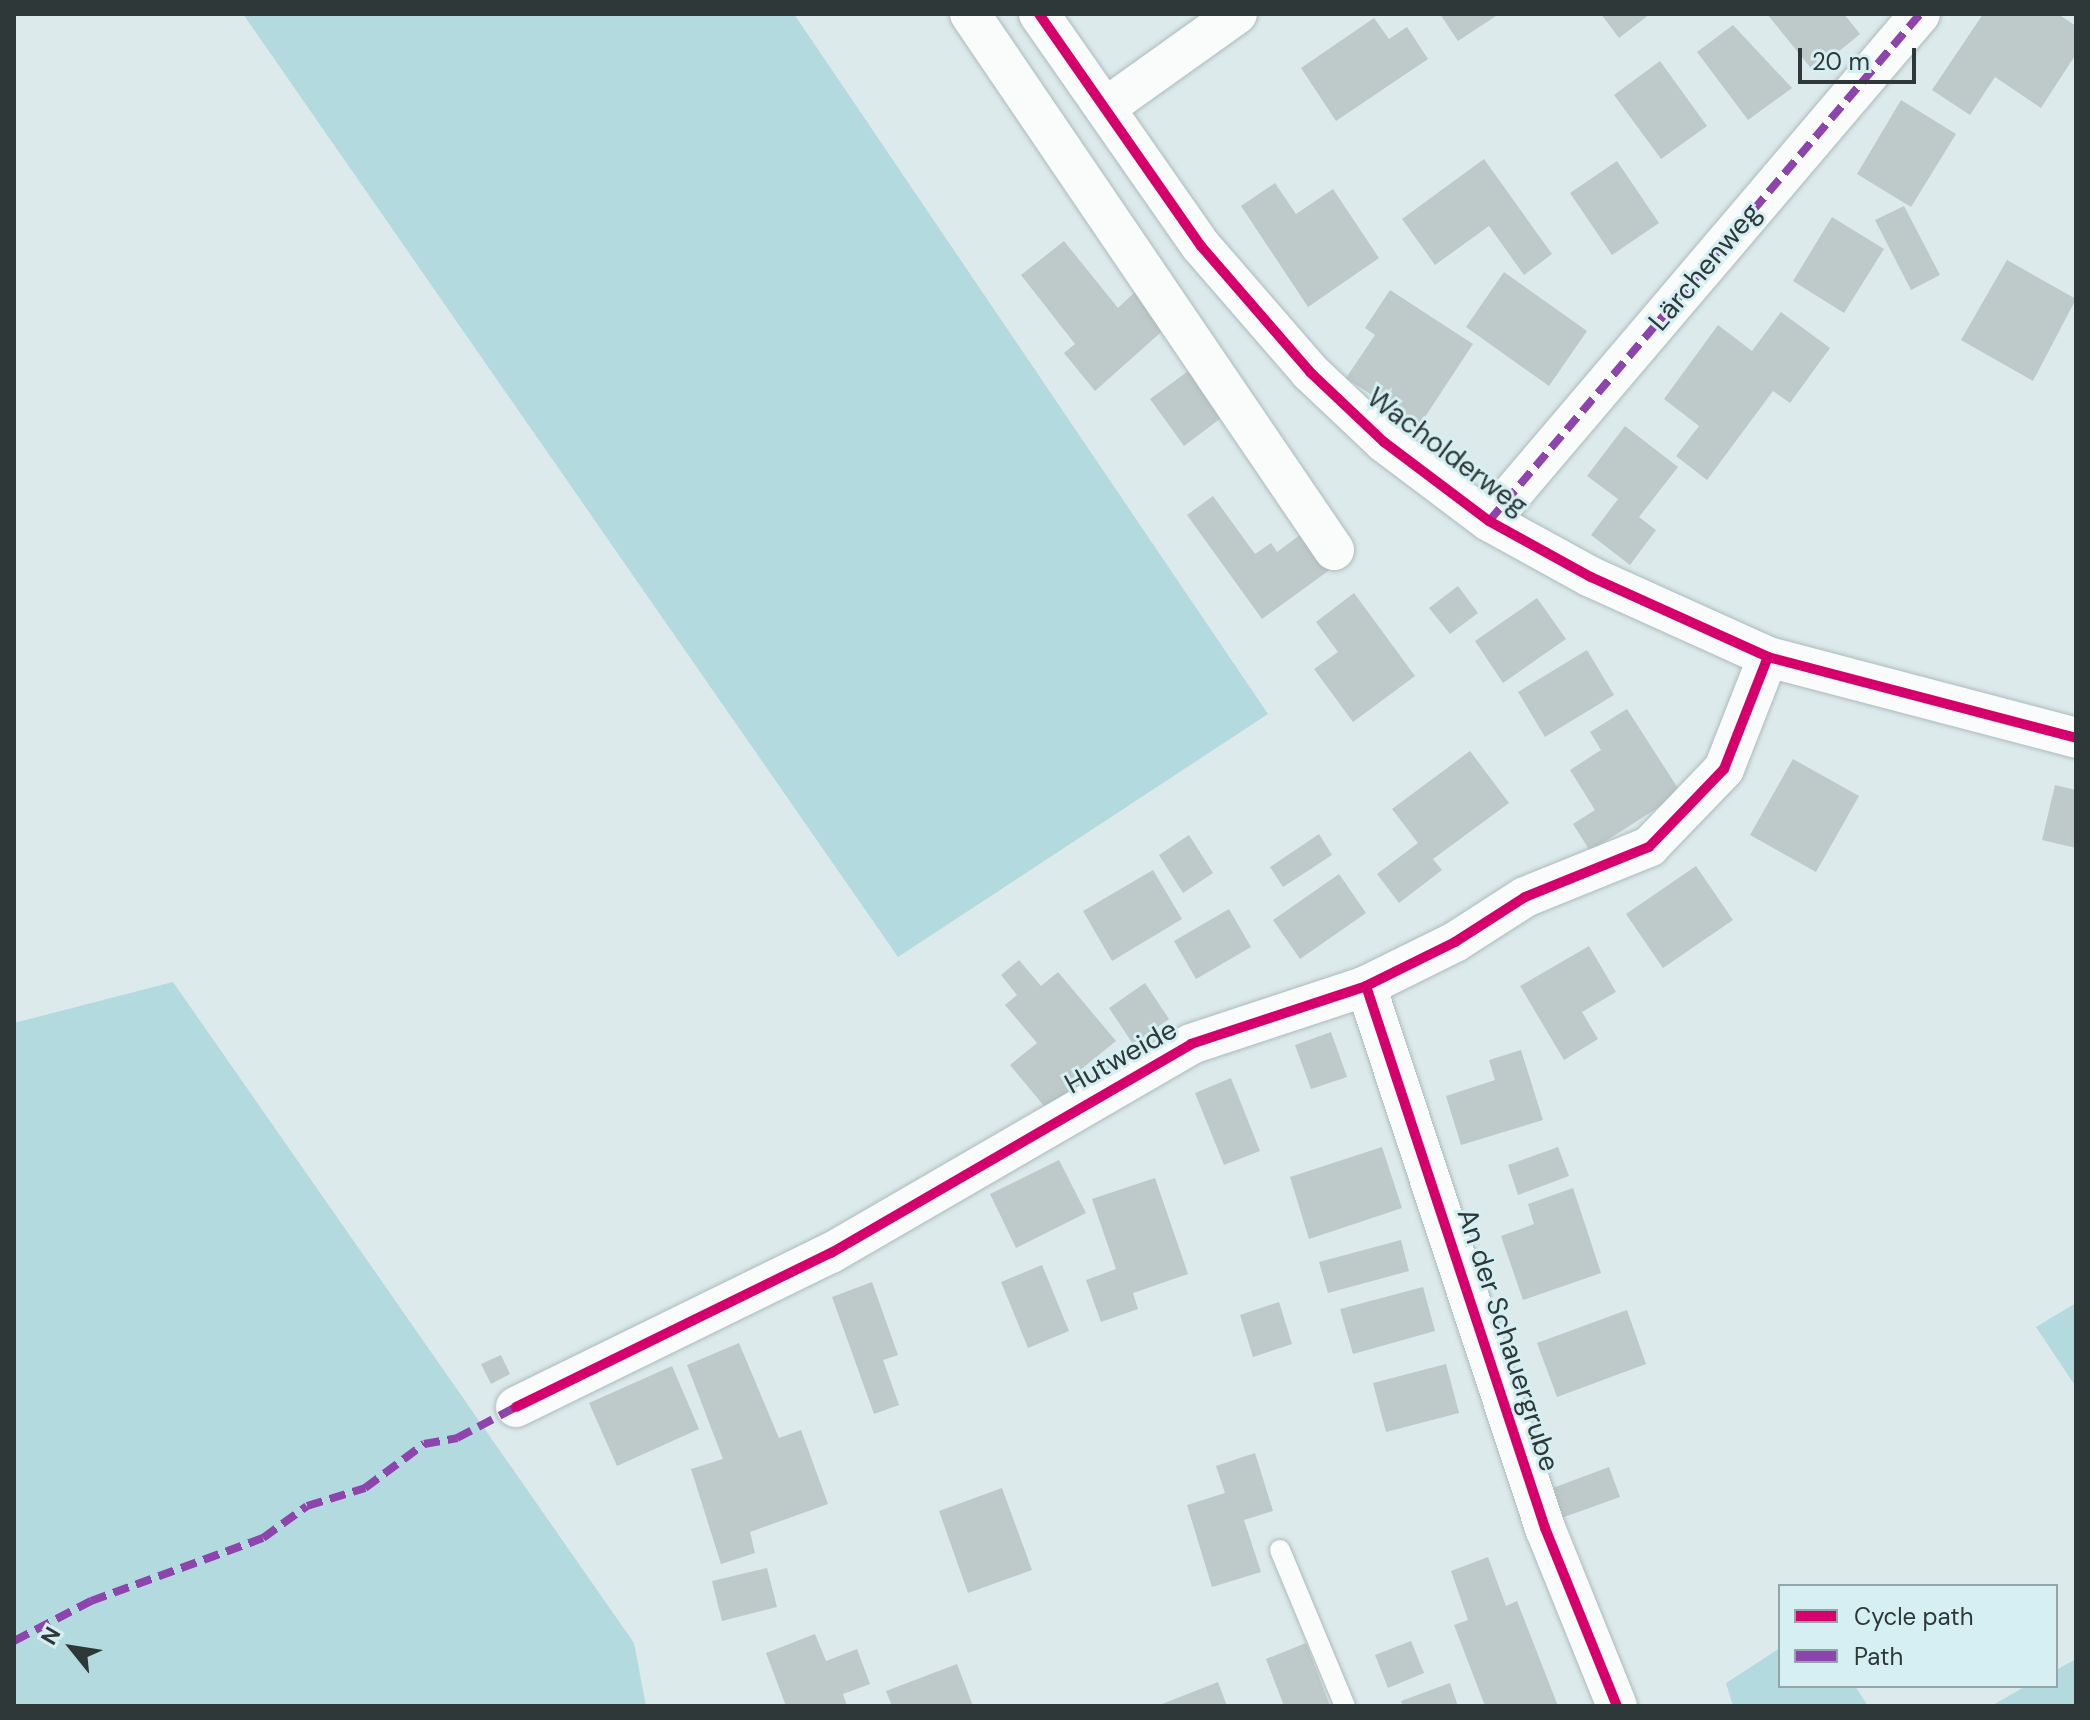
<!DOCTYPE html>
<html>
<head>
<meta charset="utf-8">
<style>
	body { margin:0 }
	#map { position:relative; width:2090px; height:1720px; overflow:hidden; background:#dceaec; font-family:"DM Sans",sans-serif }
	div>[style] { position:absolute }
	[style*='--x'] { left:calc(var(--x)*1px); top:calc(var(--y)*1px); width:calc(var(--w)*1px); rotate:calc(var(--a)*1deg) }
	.green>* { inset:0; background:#b3dadf }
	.building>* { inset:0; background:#bec9ca }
	.roads { filter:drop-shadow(0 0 2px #aebabb) drop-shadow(0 0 2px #aebabb) }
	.lane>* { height:20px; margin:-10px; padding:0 10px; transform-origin:10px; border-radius:10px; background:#fafcfc }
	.street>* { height:40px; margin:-20px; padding:0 20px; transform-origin:20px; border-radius:20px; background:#fafcfc }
	.quiet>* { height:8px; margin-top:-4px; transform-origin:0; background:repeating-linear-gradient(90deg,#8e44ad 0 16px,transparent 0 24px) }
	.cycleway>* { height:10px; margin:-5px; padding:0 5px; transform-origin:5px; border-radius:5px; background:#d6006c }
	span { translate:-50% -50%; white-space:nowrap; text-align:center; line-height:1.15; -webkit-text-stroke:6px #d5eff3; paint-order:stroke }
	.street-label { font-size:28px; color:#2e3839 }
	.frame { position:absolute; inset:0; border:16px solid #2e3839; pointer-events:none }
	.legend { position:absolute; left:1778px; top:1584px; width:280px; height:104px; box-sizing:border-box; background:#d5eff3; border:2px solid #92a6a9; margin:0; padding:10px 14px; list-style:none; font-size:24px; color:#2e3839 }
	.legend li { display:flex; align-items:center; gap:16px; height:40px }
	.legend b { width:40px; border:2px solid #92a6a9 }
	.north { position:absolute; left:32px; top:1608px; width:80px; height:80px; -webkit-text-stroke:6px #d5eff3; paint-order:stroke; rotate:300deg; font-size:22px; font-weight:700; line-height:32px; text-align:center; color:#2e3839 }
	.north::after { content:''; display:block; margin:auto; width:28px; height:36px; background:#2e3839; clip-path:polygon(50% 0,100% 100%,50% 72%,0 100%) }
	.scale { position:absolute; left:1798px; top:48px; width:118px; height:36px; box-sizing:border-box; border:4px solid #2e3839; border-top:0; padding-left:10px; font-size:24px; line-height:28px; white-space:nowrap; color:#2e3839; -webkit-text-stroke:6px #d5eff3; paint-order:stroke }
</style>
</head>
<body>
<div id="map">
	<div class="green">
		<div style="clip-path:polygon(243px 14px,794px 14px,1268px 714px,898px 957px)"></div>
		<div style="clip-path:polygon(173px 982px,634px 1643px,646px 1706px,14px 1706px,14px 1023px)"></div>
		<div style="clip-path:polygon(2076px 1303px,2076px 1387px,2036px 1327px)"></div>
		<div style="clip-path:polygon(1780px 1648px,1780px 1686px,1855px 1686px,1868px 1706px,1733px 1706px,1726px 1683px)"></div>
		<div style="clip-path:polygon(2076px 1659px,2076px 1706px,1991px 1706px,2026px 1686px,2056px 1686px,2056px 1670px)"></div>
	</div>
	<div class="building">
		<div style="clip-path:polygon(1440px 14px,1499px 14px,1458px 41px)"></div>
		<div style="clip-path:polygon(1601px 14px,1650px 14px,1619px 38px)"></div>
		<div style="clip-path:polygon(1767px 14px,1844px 14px,1860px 34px,1814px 72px)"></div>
		<div style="clip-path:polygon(1983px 14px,2058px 14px,2076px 26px,2076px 54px,2041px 108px,1995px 77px,1970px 115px,1932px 90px)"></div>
		<div style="clip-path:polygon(1374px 18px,1389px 39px,1407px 27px,1428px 59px,1336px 121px,1301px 68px)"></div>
		<div style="clip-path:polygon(1733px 25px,1792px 88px,1748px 120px,1697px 52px)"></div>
		<div style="clip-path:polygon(1660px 61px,1707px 126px,1661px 159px,1614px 95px)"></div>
		<div style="clip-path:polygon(1901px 100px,1956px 134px,1911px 207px,1857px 174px)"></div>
		<div style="clip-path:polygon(1484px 159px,1552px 254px,1524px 275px,1489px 226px,1435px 265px,1402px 219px)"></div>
		<div style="clip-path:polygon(1617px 161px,1659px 223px,1612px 255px,1570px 193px)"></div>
		<div style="clip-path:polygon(1275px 183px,1296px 214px,1333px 189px,1379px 258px,1308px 307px,1241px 206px)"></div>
		<div style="clip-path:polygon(1904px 206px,1940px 275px,1911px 290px,1875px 220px)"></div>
		<div style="clip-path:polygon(1832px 217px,1884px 249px,1844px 313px,1793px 281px)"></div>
		<div style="clip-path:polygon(1064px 241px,1118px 308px,1137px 290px,1168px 326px,1095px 391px,1064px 353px,1075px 344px,1021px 275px)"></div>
		<div style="clip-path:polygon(2007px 260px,2076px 299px,2033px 381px,1961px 340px)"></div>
		<div style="clip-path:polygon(1504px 272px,1587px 331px,1549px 386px,1466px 327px)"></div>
		<div style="clip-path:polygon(1390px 290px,1473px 344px,1419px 426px,1346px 378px,1375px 335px,1365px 328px)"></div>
		<div style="clip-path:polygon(1781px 312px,1830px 348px,1790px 403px,1773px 391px,1707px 480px,1676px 456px,1699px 426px,1664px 399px,1718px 325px,1752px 351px)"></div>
		<div style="clip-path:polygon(1191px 369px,1225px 415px,1184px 446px,1150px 399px)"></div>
		<div style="clip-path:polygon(1625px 426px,1678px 467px,1639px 517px,1656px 530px,1630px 565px,1591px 535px,1618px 499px,1587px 476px)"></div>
		<div style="clip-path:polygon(1213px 496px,1255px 554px,1271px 543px,1277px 552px,1308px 529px,1335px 566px,1262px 619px,1187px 515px)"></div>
		<div style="clip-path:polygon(1458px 586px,1478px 613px,1450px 634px,1429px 608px)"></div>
		<div style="clip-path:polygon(1354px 593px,1415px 676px,1353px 722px,1314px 669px,1338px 652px,1316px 622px)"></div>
		<div style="clip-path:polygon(1537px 598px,1566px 639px,1503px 683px,1475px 641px)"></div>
		<div style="clip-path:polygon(1587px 650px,1614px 695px,1545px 737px,1518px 692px)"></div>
		<div style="clip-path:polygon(1627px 709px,1681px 793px,1590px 851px,1573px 824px,1595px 810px,1570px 770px,1601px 750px,1590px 732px)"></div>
		<div style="clip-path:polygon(1470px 751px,1509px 803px,1433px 859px,1442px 870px,1399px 903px,1377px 874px,1418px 843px,1392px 809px)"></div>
		<div style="clip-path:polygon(1793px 759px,1859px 796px,1816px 872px,1750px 835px)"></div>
		<div style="clip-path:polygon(2055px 785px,2076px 790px,2076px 848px,2042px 840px)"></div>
		<div style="clip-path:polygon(1319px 834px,1332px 855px,1283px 887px,1270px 867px)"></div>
		<div style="clip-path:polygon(1189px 835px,1213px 873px,1183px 893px,1159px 855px)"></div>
		<div style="clip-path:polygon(1696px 866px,1733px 920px,1663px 968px,1626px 914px)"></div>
		<div style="clip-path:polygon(1153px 870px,1182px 919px,1112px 961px,1083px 911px)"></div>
		<div style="clip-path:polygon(1339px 874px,1366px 913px,1300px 959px,1273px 920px)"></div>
		<div style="clip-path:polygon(1229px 909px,1251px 947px,1196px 979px,1174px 941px)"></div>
		<div style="clip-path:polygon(1589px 946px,1616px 992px,1582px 1012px,1598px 1039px,1564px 1060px,1520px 986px)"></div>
		<div style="clip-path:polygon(1019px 960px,1041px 986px,1058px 972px,1116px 1041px,1074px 1075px,1082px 1084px,1049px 1112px,1010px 1065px,1037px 1043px,1005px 1005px,1017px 995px,1001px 975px)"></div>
		<div style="clip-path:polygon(1145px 983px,1169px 1019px,1133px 1044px,1109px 1008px)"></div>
		<div style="clip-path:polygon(1331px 1032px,1347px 1077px,1311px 1089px,1295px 1045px)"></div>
		<div style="clip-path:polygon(1521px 1050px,1543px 1120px,1461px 1145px,1446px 1096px,1495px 1080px,1489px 1060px)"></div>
		<div style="clip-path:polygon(1231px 1078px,1260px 1151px,1224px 1165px,1195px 1093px)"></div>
		<div style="clip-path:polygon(1382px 1147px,1402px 1208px,1309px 1239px,1290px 1177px)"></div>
		<div style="clip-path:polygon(1558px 1147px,1569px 1176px,1518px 1195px,1508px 1165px)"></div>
		<div style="clip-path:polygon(1059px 1160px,1086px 1213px,1016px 1248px,990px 1194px)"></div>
		<div style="clip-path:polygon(1155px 1178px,1188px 1274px,1133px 1293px,1138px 1309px,1101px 1322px,1086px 1280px,1116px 1269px,1092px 1199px)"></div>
		<div style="clip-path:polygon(1573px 1188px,1601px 1273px,1523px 1300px,1501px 1236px,1534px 1224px,1528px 1204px)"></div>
		<div style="clip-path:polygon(1401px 1240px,1409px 1271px,1328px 1293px,1319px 1262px)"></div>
		<div style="clip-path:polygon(1042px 1265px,1069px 1331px,1028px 1348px,1001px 1282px)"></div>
		<div style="clip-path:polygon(872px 1282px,898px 1355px,883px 1360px,899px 1405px,874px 1414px,832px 1297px)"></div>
		<div style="clip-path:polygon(1423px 1287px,1435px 1331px,1353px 1354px,1340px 1309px)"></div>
		<div style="clip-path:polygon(1279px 1302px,1292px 1344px,1253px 1357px,1240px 1315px)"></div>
		<div style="clip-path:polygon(1627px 1310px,1646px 1364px,1557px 1397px,1537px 1343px)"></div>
		<div style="clip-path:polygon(739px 1343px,779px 1438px,801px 1430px,828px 1504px,750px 1532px,755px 1553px,721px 1564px,691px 1469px,723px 1459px,687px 1365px)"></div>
		<div style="clip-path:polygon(501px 1355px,510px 1374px,491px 1384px,481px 1364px)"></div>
		<div style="clip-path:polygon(1446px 1364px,1459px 1413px,1386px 1432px,1373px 1383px)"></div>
		<div style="clip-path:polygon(672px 1366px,699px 1429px,617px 1466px,589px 1403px)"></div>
		<div style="clip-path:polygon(1255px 1453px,1273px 1511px,1244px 1520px,1261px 1572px,1212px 1587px,1187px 1505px,1225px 1493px,1216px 1466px)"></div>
		<div style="clip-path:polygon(1609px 1467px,1620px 1497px,1553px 1521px,1542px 1492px)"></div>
		<div style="clip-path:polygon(1002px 1488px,1032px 1570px,968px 1593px,939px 1511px)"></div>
		<div style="clip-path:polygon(1488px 1557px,1506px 1606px,1517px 1601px,1558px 1706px,1485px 1706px,1454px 1625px,1468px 1620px,1451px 1571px)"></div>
		<div style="clip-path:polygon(767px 1568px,777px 1607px,722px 1621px,712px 1581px)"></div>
		<div style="clip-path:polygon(815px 1634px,826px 1661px,857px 1649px,870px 1684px,843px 1694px,847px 1706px,786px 1706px,766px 1653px)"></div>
		<div style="clip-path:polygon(1411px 1641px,1424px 1673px,1388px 1688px,1375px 1655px)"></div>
		<div style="clip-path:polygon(1306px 1643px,1330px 1706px,1284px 1706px,1266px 1659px)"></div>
		<div style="clip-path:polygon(957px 1664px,973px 1706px,892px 1706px,886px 1691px)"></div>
		<div style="clip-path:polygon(1218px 1682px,1227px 1706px,1157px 1706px)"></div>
		<div style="clip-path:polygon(1450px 1683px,1458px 1706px,1403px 1706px,1401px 1701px)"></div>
	</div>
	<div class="roads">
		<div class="lane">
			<div style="--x:1280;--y:1550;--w:169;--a:67.4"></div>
		</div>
		<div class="street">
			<div style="--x:970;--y:14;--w:648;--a:55.82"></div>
			<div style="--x:1039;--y:14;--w:283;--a:55.1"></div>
			<div style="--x:1201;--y:246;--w:167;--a:49.1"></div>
			<div style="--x:1310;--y:372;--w:102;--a:43.4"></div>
			<div style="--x:1384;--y:442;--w:131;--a:37"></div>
			<div style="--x:1489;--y:521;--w:116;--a:28.8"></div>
			<div style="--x:1591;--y:577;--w:194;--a:24.3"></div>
			<div style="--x:1768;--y:657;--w:318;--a:14.7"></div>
			<div style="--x:1105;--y:108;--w:162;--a:-35.5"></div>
			<div style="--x:1489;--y:521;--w:665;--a:-49.63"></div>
			<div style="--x:1366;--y:986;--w:571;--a:71.72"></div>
			<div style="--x:1545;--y:1528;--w:192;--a:68"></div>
			<div style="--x:516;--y:1407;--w:351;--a:-26.1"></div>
			<div style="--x:831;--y:1253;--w:416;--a:-30.1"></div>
			<div style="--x:1191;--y:1044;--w:184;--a:-18.3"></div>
			<div style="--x:1366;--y:986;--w:99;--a:-26.3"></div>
			<div style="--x:1455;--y:942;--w:83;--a:-32.7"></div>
			<div style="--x:1525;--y:897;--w:134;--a:-22"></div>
			<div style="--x:1649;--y:847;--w:108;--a:-46.1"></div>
			<div style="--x:1724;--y:769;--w:120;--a:-68.6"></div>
		</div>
	</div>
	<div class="quiet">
		<div style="--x:1489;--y:521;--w:665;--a:-49.63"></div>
		<div style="--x:14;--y:1641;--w:87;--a:-27.5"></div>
		<div style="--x:91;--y:1601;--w:183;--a:-20.1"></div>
		<div style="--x:263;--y:1538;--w:54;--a:-36"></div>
		<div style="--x:307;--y:1506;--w:61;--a:-17.2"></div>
		<div style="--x:365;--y:1488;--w:74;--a:-36.7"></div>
		<div style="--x:424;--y:1444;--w:34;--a:-10"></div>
		<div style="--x:457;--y:1438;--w:67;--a:-27.7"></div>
	</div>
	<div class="cycleway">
		<div style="--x:1039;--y:14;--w:283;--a:55.1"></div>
		<div style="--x:1201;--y:246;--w:167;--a:49.1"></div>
		<div style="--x:1310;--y:372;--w:102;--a:43.4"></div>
		<div style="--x:1384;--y:442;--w:131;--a:37"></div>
		<div style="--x:1489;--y:521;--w:116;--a:28.8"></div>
		<div style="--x:1591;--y:577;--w:194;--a:24.3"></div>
		<div style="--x:1768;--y:657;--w:318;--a:14.7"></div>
		<div style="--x:1366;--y:986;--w:571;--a:71.72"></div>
		<div style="--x:1545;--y:1528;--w:192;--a:68"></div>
		<div style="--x:516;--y:1407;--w:351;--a:-26.1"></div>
		<div style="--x:831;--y:1253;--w:416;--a:-30.1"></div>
		<div style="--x:1191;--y:1044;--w:184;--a:-18.3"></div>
		<div style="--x:1366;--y:986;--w:99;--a:-26.3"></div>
		<div style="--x:1455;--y:942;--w:83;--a:-32.7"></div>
		<div style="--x:1525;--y:897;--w:134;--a:-22"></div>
		<div style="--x:1649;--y:847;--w:108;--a:-46.1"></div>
		<div style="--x:1724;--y:769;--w:120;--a:-68.6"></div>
	</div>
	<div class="street-label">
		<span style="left:1705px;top:267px;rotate:-50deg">Lärchenweg</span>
		<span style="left:1447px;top:452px;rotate:37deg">Wacholderweg</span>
		<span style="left:1121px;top:1057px;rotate:-29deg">Hutweide</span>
		<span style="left:1508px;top:1340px;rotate:72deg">An der Schauergrube</span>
	</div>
	<div class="frame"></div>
	<ul class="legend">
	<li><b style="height:10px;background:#d6006c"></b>Cycle path</li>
	<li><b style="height:10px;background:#8e44ad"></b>Path</li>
	</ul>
	<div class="north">N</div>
	<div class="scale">20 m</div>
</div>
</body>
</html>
